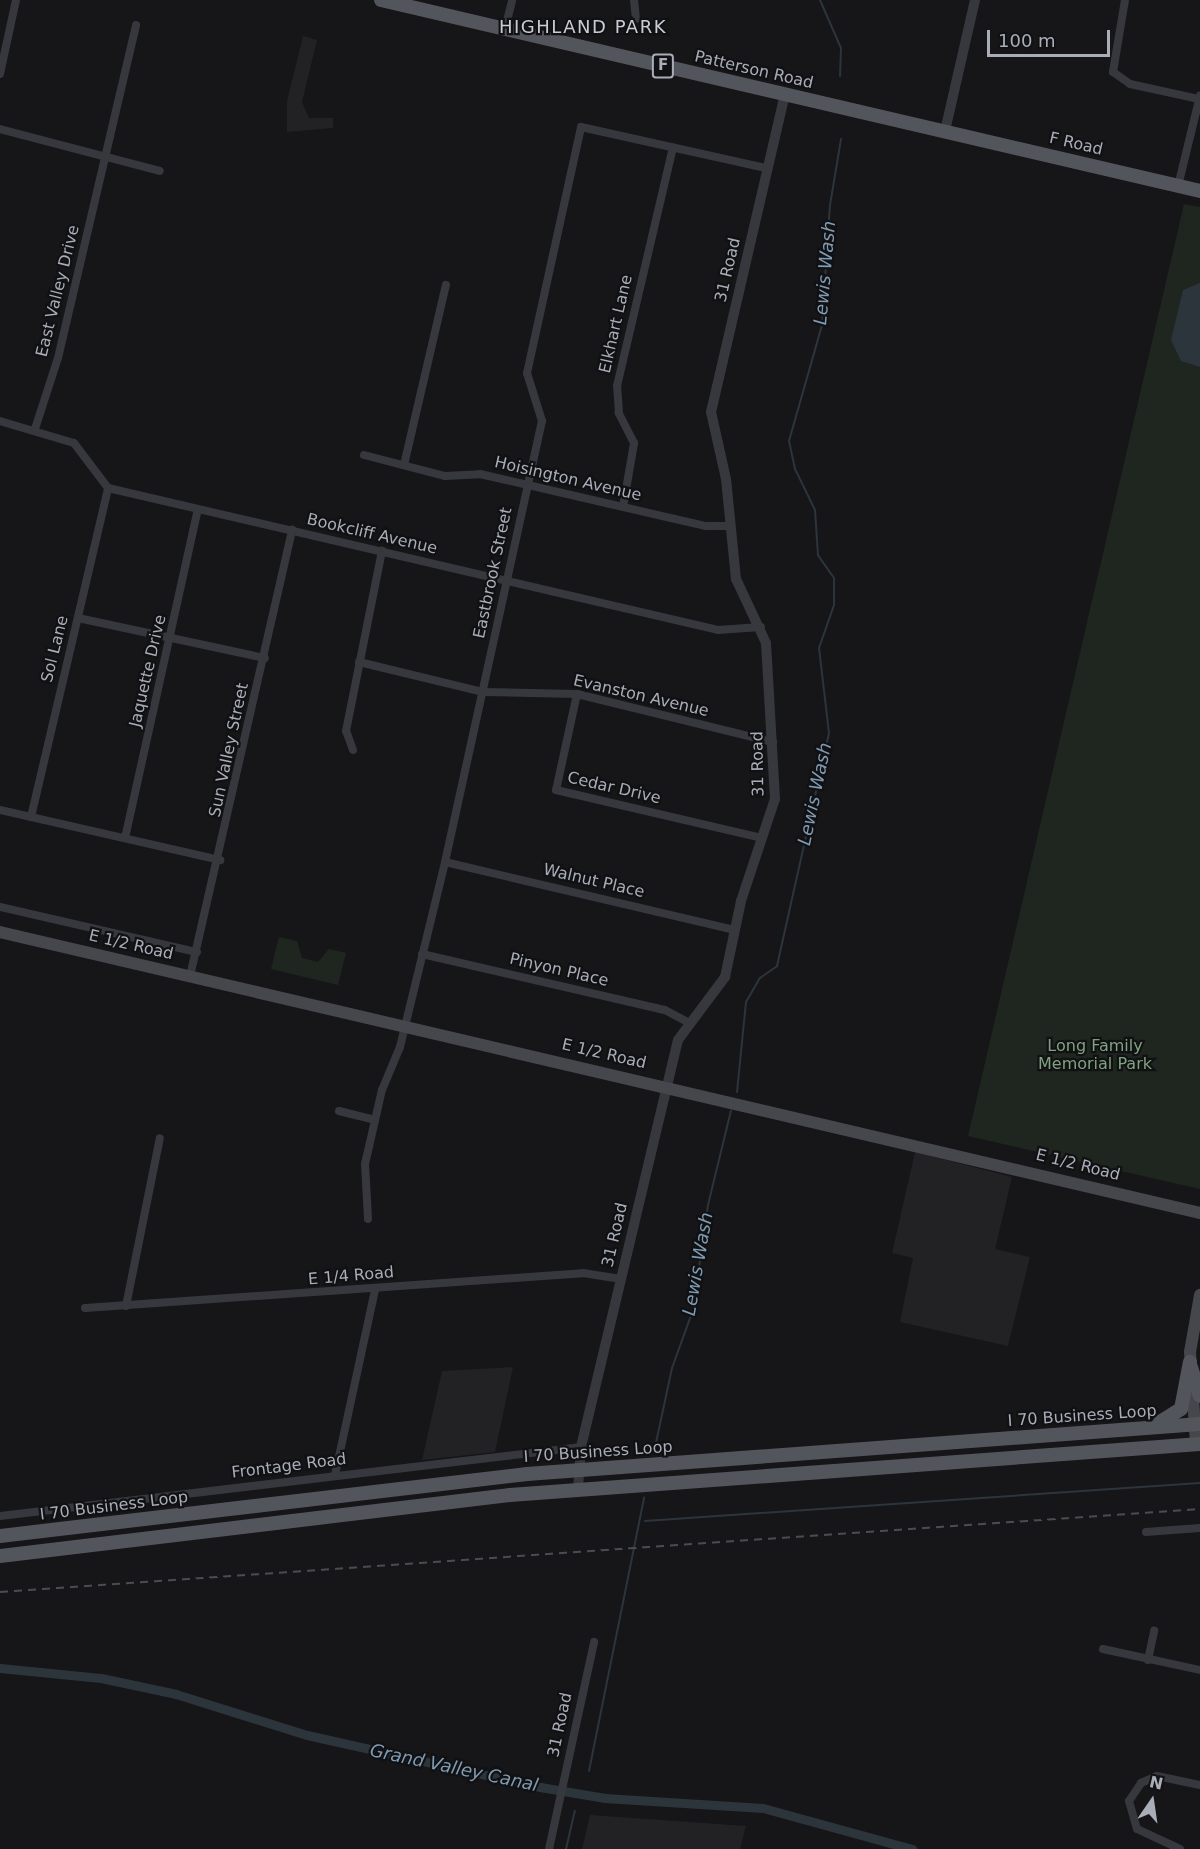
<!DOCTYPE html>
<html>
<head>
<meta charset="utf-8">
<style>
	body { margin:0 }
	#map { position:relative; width:1200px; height:1849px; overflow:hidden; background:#161618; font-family:"DejaVu Sans",sans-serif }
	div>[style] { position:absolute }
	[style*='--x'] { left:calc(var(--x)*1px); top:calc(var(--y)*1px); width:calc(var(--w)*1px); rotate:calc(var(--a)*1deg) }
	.built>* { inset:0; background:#222225 }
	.green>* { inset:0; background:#1e261f }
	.water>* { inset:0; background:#2c353c }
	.stream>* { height:2px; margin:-1px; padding:0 1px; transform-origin:1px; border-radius:1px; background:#2c353c }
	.canal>* { height:9px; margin:-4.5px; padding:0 4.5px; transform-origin:4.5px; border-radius:4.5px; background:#2c353c }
	.minor>* { height:8px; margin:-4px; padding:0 4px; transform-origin:4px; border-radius:4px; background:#37383d }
	.tertiary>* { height:10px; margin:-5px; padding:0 5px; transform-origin:5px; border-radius:5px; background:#37383d }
	.secondary>* { height:12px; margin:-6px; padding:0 6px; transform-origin:6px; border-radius:6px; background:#45474d }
	.primary>* { height:14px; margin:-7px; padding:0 7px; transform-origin:7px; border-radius:7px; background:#53555c }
	.rail>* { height:2px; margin-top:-1px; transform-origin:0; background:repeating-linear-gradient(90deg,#4a4c52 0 8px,transparent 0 14px) }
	span { translate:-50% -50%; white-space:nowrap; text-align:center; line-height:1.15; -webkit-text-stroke:4.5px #111113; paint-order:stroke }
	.shield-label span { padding:2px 4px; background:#111113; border:2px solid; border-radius:4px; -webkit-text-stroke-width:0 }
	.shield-label { font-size:15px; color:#a8adb8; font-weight:700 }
	.street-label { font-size:16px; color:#a8adb8 }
	.park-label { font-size:16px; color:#7fa381 }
	.neighbourhood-label { font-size:18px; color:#c9ccd4; letter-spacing:1.5px }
	.water-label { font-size:18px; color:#7f9bb3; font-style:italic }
	.north { position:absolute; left:1122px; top:1771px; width:60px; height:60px; -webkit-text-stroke:4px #111113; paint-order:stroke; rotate:13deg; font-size:16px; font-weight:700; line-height:24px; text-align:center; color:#a8adb8 }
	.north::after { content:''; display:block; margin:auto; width:21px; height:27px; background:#a8adb8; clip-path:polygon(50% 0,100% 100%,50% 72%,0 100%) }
	.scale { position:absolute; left:987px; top:30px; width:123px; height:27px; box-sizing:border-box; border:3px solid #a8adb8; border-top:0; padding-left:8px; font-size:18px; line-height:21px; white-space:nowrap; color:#a8adb8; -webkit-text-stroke:4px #111113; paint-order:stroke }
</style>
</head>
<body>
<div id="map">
	<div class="built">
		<div style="clip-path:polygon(303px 36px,317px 40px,302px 102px,309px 118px,333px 118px,333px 128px,287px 132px,287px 101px)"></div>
		<div style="clip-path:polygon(915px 1152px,1012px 1177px,995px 1249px,1030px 1257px,1008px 1346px,900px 1322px,913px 1258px,892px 1253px)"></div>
		<div style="clip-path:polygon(513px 1367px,495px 1452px,422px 1460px,442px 1371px)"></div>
		<div style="clip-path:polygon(590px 1815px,746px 1826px,740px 1849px,582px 1849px)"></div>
	</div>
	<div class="green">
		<div style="clip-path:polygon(1184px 204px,1200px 207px,1200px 1189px,968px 1136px)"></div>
		<div style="clip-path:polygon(279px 937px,297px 941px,302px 958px,318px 962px,329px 949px,346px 953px,338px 985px,271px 969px)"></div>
	</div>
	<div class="water">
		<div style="clip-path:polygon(1200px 283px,1200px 367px,1181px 361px,1171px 340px,1183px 290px)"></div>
	</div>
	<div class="stream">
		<div style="--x:820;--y:0;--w:52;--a:66.4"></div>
		<div style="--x:841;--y:48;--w:28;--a:92"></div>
		<div style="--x:737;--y:1092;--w:90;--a:-84.3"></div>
		<div style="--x:746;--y:1002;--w:28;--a:-60"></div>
		<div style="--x:760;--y:978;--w:21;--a:-35"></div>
		<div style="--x:777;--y:966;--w:239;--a:-77.4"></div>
		<div style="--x:829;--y:733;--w:86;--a:-96.7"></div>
		<div style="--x:819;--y:648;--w:46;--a:-70.8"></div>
		<div style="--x:834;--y:605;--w:27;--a:-90"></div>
		<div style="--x:834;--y:578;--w:28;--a:-125"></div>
		<div style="--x:818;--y:555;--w:45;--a:-93.8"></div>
		<div style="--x:815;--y:510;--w:46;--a:-116"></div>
		<div style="--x:795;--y:469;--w:29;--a:-102"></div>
		<div style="--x:789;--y:441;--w:121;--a:-74.1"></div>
		<div style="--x:822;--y:325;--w:120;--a:-86.2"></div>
		<div style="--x:830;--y:205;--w:67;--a:-80.5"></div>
		<div style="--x:654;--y:1452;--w:86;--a:-77.9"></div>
		<div style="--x:672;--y:1368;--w:62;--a:-70.1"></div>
		<div style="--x:693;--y:1310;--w:106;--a:-81.9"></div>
		<div style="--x:708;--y:1205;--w:97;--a:-76.3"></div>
		<div style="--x:645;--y:1521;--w:556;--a:-3.92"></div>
		<div style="--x:589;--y:1771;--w:279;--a:-78.6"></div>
		<div style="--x:566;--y:1849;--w:39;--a:-77"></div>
	</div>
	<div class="canal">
		<div style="--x:0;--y:1668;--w:101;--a:5.7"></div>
		<div style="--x:101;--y:1678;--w:77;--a:12"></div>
		<div style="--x:176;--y:1694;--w:137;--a:17.4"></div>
		<div style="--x:307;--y:1735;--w:239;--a:12.6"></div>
		<div style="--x:540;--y:1787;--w:66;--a:9.6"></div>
		<div style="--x:605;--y:1798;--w:158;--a:3.6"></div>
		<div style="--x:763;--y:1808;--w:155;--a:15.4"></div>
	</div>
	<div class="minor">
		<div style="--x:634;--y:0;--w:19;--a:84"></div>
		<div style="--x:1125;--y:0;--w:73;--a:99.5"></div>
		<div style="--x:1113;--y:72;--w:21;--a:35"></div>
		<div style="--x:1130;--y:84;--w:71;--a:12.3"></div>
		<div style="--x:505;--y:29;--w:30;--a:-76"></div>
		<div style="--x:0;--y:74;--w:76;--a:-77.8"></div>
		<div style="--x:0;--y:129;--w:165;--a:14.7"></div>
		<div style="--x:1178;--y:186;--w:93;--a:-76.3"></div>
		<div style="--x:0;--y:421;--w:77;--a:16.6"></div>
		<div style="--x:74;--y:443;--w:56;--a:52.9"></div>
		<div style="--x:108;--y:488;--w:626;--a:13.1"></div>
		<div style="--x:718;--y:630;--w:43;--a:-4"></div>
		<div style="--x:35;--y:429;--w:75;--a:-72.1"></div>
		<div style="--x:58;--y:358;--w:342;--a:-76.8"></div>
		<div style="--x:364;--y:455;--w:84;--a:14.5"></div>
		<div style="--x:445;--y:476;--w:35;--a:-3"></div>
		<div style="--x:480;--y:474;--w:232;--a:13"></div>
		<div style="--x:706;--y:526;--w:24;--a:0"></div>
		<div style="--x:404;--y:465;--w:185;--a:-76.9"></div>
		<div style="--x:623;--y:507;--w:65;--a:-80.2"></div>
		<div style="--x:634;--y:443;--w:34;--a:-117"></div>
		<div style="--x:619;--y:413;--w:27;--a:-94"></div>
		<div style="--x:617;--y:386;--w:245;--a:-76.8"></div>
		<div style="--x:78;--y:618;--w:191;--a:12.1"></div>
		<div style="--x:359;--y:662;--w:128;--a:13.6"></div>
		<div style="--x:483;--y:692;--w:94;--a:1.2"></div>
		<div style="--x:577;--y:694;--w:202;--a:13.8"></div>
		<div style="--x:577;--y:694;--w:98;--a:102.3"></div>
		<div style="--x:556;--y:790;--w:212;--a:13.1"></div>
		<div style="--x:353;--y:750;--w:20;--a:-110"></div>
		<div style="--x:346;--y:731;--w:184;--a:-78.7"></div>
		<div style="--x:0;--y:810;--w:226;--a:12.8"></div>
		<div style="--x:31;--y:817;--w:338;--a:-76.8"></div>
		<div style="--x:125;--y:838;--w:336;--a:-77.5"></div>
		<div style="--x:445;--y:862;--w:298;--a:13.2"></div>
		<div style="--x:0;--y:907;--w:202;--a:12.9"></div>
		<div style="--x:422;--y:954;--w:249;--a:13"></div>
		<div style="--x:665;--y:1010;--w:26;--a:28"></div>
		<div style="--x:190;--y:976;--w:458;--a:-77.1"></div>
		<div style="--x:339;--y:1111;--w:37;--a:14"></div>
		<div style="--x:368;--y:1219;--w:55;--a:-93.1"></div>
		<div style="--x:365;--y:1164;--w:76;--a:-77.1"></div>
		<div style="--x:382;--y:1090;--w:47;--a:-67.3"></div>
		<div style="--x:400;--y:1047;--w:190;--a:-76.3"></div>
		<div style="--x:445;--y:862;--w:452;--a:-77.6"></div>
		<div style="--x:542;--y:421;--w:50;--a:-107.4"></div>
		<div style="--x:527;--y:373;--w:252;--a:-77.6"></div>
		<div style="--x:581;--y:127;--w:189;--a:12.5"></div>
		<div style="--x:126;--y:1306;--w:171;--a:-78.6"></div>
		<div style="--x:85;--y:1308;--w:499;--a:-4"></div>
		<div style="--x:583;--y:1273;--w:37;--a:9"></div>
		<div style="--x:335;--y:1475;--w:189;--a:-77.8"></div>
		<div style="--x:0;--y:1516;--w:585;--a:-6.77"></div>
		<div style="--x:1146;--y:1532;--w:54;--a:-4.2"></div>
		<div style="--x:1103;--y:1649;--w:99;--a:12.2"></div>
		<div style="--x:1148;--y:1660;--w:30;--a:-78"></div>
		<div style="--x:549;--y:1849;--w:212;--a:-77.7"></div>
		<div style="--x:1180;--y:1849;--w:47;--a:-155.1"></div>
		<div style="--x:1137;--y:1829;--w:29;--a:-106"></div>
		<div style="--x:1129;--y:1801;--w:22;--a:-56"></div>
		<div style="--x:1141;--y:1783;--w:17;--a:-24"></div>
		<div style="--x:1157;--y:1776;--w:44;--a:11.8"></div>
	</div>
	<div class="tertiary">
		<div style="--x:945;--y:131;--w:134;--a:-77.1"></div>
		<div style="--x:578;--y:1489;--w:42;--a:-85.9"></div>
		<div style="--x:581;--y:1447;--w:418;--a:-76.6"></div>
		<div style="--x:678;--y:1040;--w:79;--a:-53.3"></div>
		<div style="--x:725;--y:977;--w:78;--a:-78.1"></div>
		<div style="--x:741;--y:901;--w:108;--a:-71.6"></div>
		<div style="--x:775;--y:799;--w:156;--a:-93.3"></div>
		<div style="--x:766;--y:643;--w:71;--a:-115.1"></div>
		<div style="--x:736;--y:579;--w:100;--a:-95.7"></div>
		<div style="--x:726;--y:479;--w:69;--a:-102.6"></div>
		<div style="--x:711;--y:412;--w:326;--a:-76.9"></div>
	</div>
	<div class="secondary">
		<div style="--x:0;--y:932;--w:1232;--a:13.18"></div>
		<div style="--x:1196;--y:1444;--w:92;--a:-93.7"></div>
		<div style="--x:1190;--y:1352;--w:58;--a:-80"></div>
	</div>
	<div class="primary">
		<div style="--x:381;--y:0;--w:841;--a:13.13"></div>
		<div style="--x:1191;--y:1367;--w:30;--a:73"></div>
		<div style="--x:1160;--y:1422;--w:25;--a:-32"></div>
		<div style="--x:1181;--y:1409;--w:48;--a:-79.2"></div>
		<div style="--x:0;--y:1536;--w:531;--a:-6.71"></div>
		<div style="--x:527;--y:1474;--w:675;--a:-4.25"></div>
		<div style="--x:0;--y:1556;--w:514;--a:-6.82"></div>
		<div style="--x:510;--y:1495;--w:692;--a:-4.23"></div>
	</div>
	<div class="rail">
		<div style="--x:0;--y:1592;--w:1203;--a:-3.96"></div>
	</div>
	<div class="shield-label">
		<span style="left:663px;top:66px">F</span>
	</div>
	<div class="street-label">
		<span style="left:754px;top:70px;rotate:13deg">Patterson Road</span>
		<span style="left:1076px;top:144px;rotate:13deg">F Road</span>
		<span style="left:728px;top:270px;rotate:-77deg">31 Road</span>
		<span style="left:58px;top:291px;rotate:-76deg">East Valley Drive</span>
		<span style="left:616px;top:324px;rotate:-77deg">Elkhart Lane</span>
		<span style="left:568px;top:479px;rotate:13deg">Hoisington Avenue</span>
		<span style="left:372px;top:534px;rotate:13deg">Bookcliff Avenue</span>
		<span style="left:493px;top:573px;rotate:-78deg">Eastbrook Street</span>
		<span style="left:55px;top:649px;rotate:-76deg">Sol Lane</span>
		<span style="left:148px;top:671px;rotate:-77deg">Jaquette Drive</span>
		<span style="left:641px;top:696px;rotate:13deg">Evanston Avenue</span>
		<span style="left:229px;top:750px;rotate:-78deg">Sun Valley Street</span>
		<span style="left:758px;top:764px;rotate:-91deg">31 Road</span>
		<span style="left:614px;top:788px;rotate:13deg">Cedar Drive</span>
		<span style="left:594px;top:881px;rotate:13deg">Walnut Place</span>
		<span style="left:131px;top:945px;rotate:13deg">E 1/2 Road</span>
		<span style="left:559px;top:970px;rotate:13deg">Pinyon Place</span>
		<span style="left:604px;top:1054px;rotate:13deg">E 1/2 Road</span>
		<span style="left:1078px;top:1165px;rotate:14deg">E 1/2 Road</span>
		<span style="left:615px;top:1235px;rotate:-77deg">31 Road</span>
		<span style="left:351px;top:1276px;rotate:-5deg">E 1/4 Road</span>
		<span style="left:1082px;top:1416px;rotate:-4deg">I 70 Business Loop</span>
		<span style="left:598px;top:1452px;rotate:-4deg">I 70 Business Loop</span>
		<span style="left:289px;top:1466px;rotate:-7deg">Frontage Road</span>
		<span style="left:114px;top:1506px;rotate:-7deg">I 70 Business Loop</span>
		<span style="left:560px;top:1725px;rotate:-78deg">31 Road</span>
	</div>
	<div class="park-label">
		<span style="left:1095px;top:1055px">Long Family<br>Memorial Park</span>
	</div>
	<div class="neighbourhood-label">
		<span style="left:583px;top:27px">HIGHLAND PARK</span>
	</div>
	<div class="water-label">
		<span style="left:825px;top:273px;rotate:-85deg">Lewis Wash</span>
		<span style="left:815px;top:794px;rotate:-78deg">Lewis Wash</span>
		<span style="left:698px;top:1264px;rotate:-80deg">Lewis Wash</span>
		<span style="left:454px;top:1768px;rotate:12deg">Grand Valley Canal</span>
	</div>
	<div class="north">N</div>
	<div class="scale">100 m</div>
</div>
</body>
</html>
